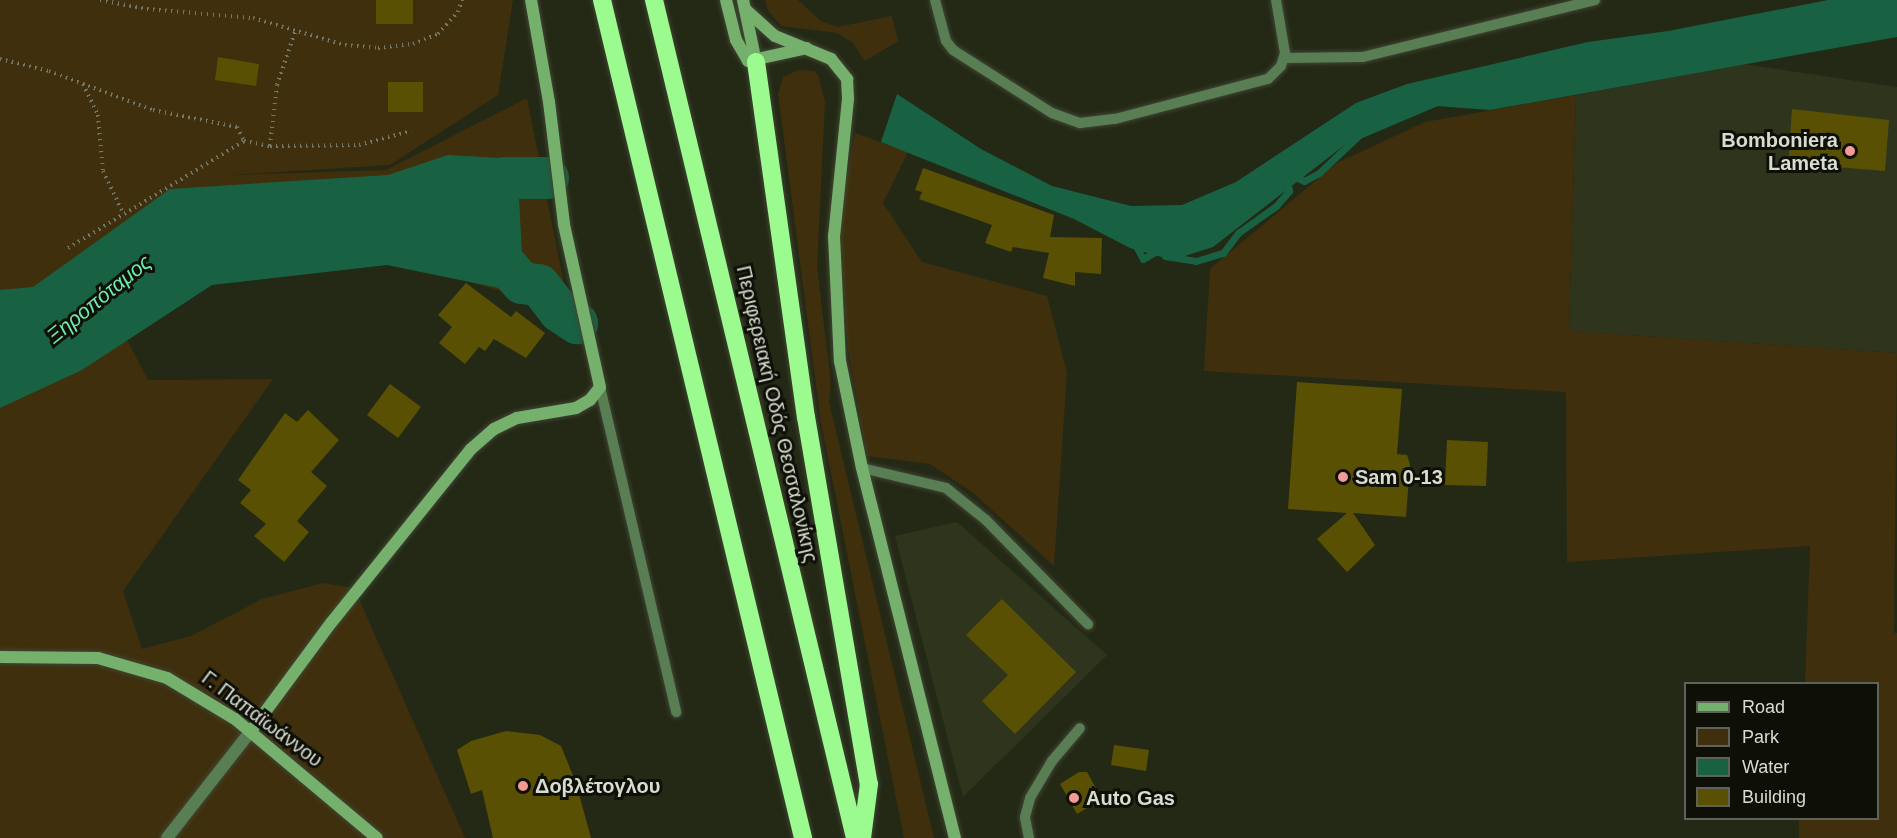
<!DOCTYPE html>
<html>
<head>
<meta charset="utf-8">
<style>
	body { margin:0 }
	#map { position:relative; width:1897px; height:838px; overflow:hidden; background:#232915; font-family:Helvetica,sans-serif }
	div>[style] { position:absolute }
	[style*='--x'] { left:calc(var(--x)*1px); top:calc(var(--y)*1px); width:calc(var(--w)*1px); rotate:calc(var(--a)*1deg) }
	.built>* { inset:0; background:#2f351c }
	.green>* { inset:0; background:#3f2f0d }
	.water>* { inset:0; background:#186243 }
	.stream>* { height:7px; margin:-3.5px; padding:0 3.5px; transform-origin:3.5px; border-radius:3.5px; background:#186243 }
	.river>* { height:42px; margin:-21px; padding:0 21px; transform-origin:21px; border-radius:21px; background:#186243 }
	.building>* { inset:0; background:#595003 }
	.path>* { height:4px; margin-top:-2px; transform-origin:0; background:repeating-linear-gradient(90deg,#737867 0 1.5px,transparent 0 6px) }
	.roads { filter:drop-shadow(0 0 2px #404633) drop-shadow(0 0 2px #404633) }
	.lane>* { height:10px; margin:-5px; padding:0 5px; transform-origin:5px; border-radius:5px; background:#597e54 }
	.street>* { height:12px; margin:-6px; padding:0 6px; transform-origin:6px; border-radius:6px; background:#597e54 }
	.secondary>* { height:12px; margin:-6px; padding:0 6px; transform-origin:6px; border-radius:6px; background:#75b16c }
	.highway>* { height:18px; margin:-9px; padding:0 9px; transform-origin:9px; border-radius:9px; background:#9cfb8e }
	.dots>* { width:16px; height:16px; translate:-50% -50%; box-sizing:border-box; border:3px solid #0e1008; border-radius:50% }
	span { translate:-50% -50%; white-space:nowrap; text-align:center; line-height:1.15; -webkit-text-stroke:6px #0e1008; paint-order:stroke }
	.poi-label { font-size:20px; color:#d8dcd0; font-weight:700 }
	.right { translate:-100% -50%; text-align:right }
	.left { translate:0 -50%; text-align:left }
	.street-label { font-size:20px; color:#d8dcd0 }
	.water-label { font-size:21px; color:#6eeab0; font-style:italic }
	.legend { position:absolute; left:1684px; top:682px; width:195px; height:138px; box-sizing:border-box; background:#0e1008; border:2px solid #5f6258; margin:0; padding:8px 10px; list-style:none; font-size:18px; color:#d8dcd0 }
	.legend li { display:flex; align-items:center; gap:12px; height:30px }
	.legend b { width:30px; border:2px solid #5f6258 }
</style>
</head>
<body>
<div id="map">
	<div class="built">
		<div style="clip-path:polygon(1743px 64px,1897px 87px,1897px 353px,1569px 331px,1576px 95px)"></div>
		<div style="clip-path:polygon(957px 522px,1107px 655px,963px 797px,895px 536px)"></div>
	</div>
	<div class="green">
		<div style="clip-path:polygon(0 0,513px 0,498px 95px,390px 165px,229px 175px,386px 170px,527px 98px,572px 324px,516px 295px,292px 233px,108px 303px,148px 380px,273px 379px,123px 591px,142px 649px,191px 636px,262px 599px,323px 583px,354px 588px,465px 838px,0 838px)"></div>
		<div style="clip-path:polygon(765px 0,798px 0,821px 21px,837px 27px,892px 16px,898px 41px,865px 61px,853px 43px,837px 33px,781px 26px,768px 11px)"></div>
		<div style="clip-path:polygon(798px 70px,815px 71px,818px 75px,825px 102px,817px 267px,831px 383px,829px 402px,934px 838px,904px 838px,821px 423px,778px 94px,783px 77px)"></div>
		<div style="clip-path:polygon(1576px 95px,1569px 331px,1897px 353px,1894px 633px,1897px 633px,1897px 838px,1799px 838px,1799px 819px,1878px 818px,1878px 684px,1805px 683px,1810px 546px,1567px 562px,1566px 392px,1204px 371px,1210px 269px,1337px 163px,1425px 122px)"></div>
		<div style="clip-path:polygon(855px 133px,908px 152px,883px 203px,922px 262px,1047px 296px,1067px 373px,1054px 566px,973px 493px,930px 464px,867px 456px,848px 348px,841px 265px,842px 203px)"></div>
	</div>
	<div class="water">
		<div style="clip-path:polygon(1828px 0,1897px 0,1897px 37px,1490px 110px,1423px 105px,1360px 133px,1213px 247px,1172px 260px,1130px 248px,1074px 219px,881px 142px,897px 94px,981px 149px,1052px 186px,1131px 206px,1182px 205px,1236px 182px,1356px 103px,1407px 84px,1588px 42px,1668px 31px)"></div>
		<div style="clip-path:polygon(448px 155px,517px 159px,524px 293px,387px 265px,212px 285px,82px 370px,0 408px,0 290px,33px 287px,170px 189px,388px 175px)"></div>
	</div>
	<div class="stream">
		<div style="--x:1293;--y:176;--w:12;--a:24"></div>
		<div style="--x:1304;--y:181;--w:17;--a:-28"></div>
		<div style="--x:1319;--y:173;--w:55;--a:-43.5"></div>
		<div style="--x:1359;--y:135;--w:87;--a:-23"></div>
		<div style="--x:1134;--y:242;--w:19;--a:62"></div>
		<div style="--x:1143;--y:259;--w:14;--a:-30"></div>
		<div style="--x:1165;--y:256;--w:31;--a:9"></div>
		<div style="--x:1196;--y:261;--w:28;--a:-17"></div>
		<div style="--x:1223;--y:253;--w:25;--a:-53"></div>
		<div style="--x:1238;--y:233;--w:47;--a:-35.4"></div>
		<div style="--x:1276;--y:206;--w:20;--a:-49"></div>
		<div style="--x:1289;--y:191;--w:12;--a:-99"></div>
	</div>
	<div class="river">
		<div style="--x:495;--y:216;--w:23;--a:-97"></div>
		<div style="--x:492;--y:193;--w:20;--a:-49"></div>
		<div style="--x:505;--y:178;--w:43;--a:0"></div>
		<div style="--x:480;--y:253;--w:26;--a:23"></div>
		<div style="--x:504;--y:263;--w:27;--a:48"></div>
		<div style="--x:522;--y:283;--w:17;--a:7"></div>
		<div style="--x:539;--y:285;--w:33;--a:52"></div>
		<div style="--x:559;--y:311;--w:22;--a:34"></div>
	</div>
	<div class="building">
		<div style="clip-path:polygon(376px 0,413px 0,413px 24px,376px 24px)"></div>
		<div style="clip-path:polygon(218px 57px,259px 64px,256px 86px,215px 80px)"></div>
		<div style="clip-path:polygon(388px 82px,423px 82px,423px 112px,388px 112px)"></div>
		<div style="clip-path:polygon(1792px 109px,1889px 120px,1885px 171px,1812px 165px,1812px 170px,1788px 168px)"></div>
		<div style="clip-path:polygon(923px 168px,1054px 215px,1050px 237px,1102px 238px,1101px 274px,1075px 272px,1075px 286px,1043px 278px,1049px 253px,1013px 247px,1011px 252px,985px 243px,992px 225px,919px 199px,922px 192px,915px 190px)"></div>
		<div style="clip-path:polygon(466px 283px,511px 317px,516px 311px,545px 333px,526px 358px,494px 339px,485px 351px,479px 347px,465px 364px,439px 343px,452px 327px,438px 315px)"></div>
		<div style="clip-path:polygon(1297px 382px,1402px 389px,1397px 454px,1407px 455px,1410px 464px,1406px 517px,1353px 513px,1375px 545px,1347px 572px,1317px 539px,1347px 513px,1288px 509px)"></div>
		<div style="clip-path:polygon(390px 384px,421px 407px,398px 438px,367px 415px)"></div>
		<div style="clip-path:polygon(308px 410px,339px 440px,311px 472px,327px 486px,297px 521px,309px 532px,284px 562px,254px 536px,266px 524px,240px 503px,251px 490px,238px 480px,285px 413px,297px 422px)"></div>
		<div style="clip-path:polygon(1447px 440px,1488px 442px,1486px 486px,1445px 485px)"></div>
		<div style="clip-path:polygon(1002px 599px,1076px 672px,1015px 734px,982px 701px,1008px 675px,966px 635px)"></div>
		<div style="clip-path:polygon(506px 731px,540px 735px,561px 746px,576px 783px,591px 838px,493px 838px,482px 790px,471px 794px,457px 750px,471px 741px)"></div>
		<div style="clip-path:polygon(1114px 745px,1149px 750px,1146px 771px,1111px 765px)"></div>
		<div style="clip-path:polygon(1079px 772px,1087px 772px,1102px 799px,1077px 814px,1060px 784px)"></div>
	</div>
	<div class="path">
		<div style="--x:100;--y:0;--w:48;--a:10.8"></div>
		<div style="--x:147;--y:9;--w:106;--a:4.9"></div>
		<div style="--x:253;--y:18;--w:96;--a:16.4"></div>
		<div style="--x:345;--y:45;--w:33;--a:5"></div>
		<div style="--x:378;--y:48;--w:35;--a:-7"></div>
		<div style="--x:413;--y:44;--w:27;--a:-22"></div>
		<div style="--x:438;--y:34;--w:30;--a:-48"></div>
		<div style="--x:458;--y:12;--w:13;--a:-72"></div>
		<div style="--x:0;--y:59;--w:50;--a:13.8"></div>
		<div style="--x:49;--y:71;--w:111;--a:20.6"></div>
		<div style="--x:153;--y:110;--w:86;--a:11.4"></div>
		<div style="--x:237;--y:127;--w:16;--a:63"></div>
		<div style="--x:244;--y:141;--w:26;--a:11"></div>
		<div style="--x:270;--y:146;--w:89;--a:-0.6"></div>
		<div style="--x:359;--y:145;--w:54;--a:-15.1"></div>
		<div style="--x:83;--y:84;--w:34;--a:64"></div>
		<div style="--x:98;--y:115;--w:56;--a:84.9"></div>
		<div style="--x:103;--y:171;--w:47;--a:64.5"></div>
		<div style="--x:270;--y:146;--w:61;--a:-83.5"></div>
		<div style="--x:277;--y:85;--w:59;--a:-71.3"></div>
		<div style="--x:68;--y:248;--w:206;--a:-31.3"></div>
	</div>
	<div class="roads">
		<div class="lane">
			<div style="--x:935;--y:0;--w:42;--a:75"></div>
			<div style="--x:946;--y:41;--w:11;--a:52"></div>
			<div style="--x:953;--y:50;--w:117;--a:32.5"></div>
			<div style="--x:1052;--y:113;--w:30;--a:20"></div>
			<div style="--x:1080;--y:123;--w:35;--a:-7"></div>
			<div style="--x:1115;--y:119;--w:158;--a:-14.7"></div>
			<div style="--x:1268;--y:79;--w:18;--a:-45"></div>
			<div style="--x:1281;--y:66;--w:14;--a:-73"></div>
			<div style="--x:1285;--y:53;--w:54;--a:-99.6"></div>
			<div style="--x:1284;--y:58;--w:79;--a:-0.7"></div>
			<div style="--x:1363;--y:57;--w:239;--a:-13.8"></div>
			<div style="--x:600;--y:387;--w:334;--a:76.8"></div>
			<div style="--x:862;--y:468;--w:86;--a:13.4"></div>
			<div style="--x:946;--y:488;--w:51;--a:38.7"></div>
			<div style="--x:986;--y:520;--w:146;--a:45.6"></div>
			<div style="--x:1029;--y:838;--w:21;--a:-101"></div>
			<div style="--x:1025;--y:817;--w:20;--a:-75"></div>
			<div style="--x:1030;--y:798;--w:43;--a:-59.3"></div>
			<div style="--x:1052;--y:761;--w:43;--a:-49.7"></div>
		</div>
		<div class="street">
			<div style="--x:167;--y:838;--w:136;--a:-51.9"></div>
		</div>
		<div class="secondary">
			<div style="--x:726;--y:0;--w:41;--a:76"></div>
			<div style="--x:736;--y:40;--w:24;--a:60"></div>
			<div style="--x:748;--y:61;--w:60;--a:-12.4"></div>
			<div style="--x:743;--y:0;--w:63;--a:78.2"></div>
			<div style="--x:746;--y:10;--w:39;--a:42"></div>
			<div style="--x:775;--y:36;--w:61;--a:22.3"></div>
			<div style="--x:831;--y:59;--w:26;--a:51"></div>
			<div style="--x:847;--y:79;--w:20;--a:87"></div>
			<div style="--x:848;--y:99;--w:138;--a:95.8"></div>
			<div style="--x:834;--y:236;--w:125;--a:87.3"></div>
			<div style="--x:840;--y:361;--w:109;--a:78.4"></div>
			<div style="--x:862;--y:468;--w:382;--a:75.9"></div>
			<div style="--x:0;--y:657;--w:98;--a:0.6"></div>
			<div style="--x:98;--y:658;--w:72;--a:16.2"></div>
			<div style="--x:167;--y:678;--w:79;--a:31.1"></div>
			<div style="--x:235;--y:719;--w:185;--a:40"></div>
			<div style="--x:251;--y:731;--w:134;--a:-53.5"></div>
			<div style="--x:331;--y:623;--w:223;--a:-51.2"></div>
			<div style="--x:471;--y:449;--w:30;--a:-41"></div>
			<div style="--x:494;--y:429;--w:25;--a:-26"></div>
			<div style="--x:517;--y:418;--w:60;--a:-9.6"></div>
			<div style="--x:576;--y:408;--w:16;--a:-30"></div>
			<div style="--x:590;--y:400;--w:16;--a:-52"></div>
			<div style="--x:600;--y:387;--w:167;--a:-102.5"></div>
			<div style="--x:564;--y:224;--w:123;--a:-97"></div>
			<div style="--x:549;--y:102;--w:104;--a:-100"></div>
		</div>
		<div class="highway">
			<div style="--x:602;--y:0;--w:862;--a:76.51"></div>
			<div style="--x:654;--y:0;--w:862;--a:76.51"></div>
			<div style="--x:756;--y:62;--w:359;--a:82"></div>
			<div style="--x:806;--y:417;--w:372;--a:80.3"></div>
			<div style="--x:869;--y:784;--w:54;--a:97.4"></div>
		</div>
	</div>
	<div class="dots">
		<div style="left:1850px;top:151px;background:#f59b96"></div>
		<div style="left:1343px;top:477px;background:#f59b96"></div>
		<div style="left:523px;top:786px;background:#f59b96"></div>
		<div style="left:1074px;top:798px;background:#f59b96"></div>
	</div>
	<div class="poi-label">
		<span class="right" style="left:1838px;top:152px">Bomboniera<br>Lameta</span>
		<span class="left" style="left:1355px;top:477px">Sam 0-13</span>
		<span class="left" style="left:535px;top:786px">Δοβλέτογλου</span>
		<span class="left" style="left:1086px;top:798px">Auto Gas</span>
	</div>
	<div class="street-label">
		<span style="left:777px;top:414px;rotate:77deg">Περιφερειακή Οδός Θεσσαλονίκης</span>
		<span style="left:262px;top:719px;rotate:37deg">Γ. Παπαϊωάννου</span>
	</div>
	<div class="water-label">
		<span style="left:99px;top:299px;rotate:-39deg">Ξηροπόταμος</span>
	</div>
	<ul class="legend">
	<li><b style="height:8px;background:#75b16c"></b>Road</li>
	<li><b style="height:16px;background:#3f2f0d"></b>Park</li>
	<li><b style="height:16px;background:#186243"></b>Water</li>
	<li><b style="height:16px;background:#595003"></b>Building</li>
	</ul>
</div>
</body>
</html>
